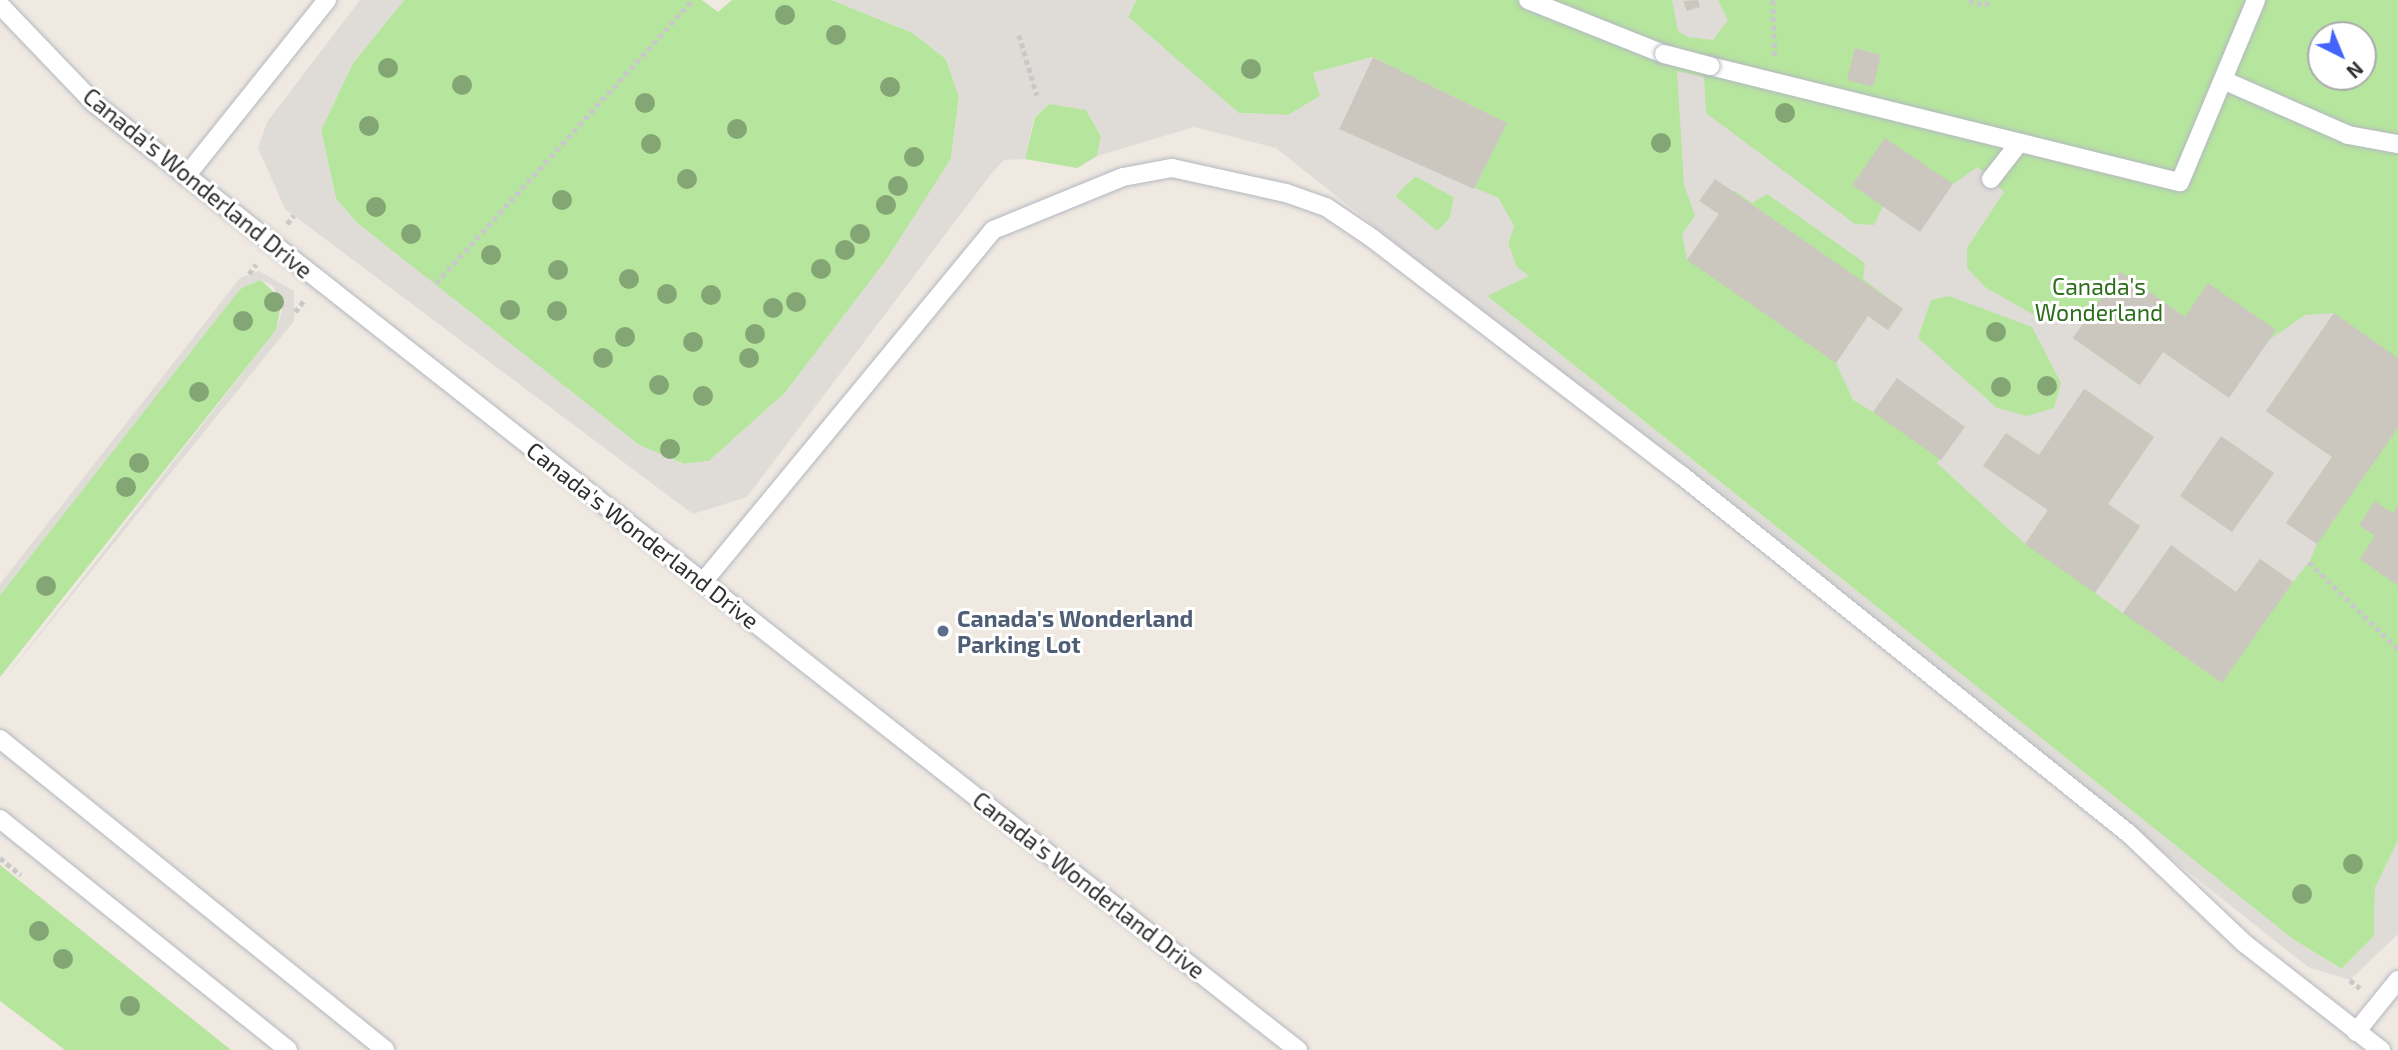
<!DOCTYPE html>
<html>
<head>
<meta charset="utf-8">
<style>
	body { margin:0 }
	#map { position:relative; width:2398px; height:1050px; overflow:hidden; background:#efe9e1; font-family:"Exo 2",sans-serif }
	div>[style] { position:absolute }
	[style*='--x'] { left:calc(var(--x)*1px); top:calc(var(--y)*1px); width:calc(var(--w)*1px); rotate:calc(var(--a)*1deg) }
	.green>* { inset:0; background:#b6e59e }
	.plaza>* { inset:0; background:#dfdcd8 }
	.building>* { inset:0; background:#cbc7bf }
	.path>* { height:4.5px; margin-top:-2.25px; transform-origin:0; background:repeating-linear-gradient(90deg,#c9c9c9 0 5px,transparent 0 8.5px) }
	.roads { filter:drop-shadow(0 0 2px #b4b7c1) drop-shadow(0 0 2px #b4b7c1) }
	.lane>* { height:18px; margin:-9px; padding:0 9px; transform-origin:9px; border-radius:9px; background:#fff }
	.bridges { filter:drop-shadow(0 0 2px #b4b7c1) drop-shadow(0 0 2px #b4b7c1) }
	.lane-bridge>* { height:18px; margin:-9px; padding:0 9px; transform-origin:9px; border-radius:9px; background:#fff }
	.trees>* { width:20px; height:20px; margin:-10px; border-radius:50%; background:#84a574 }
	.dots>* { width:19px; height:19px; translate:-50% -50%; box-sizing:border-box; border:4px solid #fff; border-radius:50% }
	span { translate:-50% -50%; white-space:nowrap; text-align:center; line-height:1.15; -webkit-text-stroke:6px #fff; paint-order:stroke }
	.street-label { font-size:23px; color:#2e2e2e }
	.park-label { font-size:23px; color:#2c6e1b }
	.service-label { font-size:23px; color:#4e5e75; font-weight:700 }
	.left { translate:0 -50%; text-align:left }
	.north { position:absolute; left:2307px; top:21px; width:70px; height:70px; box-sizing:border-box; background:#fff; border:2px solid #ababab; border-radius:50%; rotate:137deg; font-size:19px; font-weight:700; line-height:28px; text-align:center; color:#2e2e2e }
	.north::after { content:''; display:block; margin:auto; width:24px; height:32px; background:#4264fb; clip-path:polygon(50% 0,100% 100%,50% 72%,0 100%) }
</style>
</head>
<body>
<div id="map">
	<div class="green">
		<div style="clip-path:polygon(404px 0,702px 0,718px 12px,732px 0,832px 0,913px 33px,946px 59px,959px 97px,951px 159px,887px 259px,785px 393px,709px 461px,684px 464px,639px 445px,357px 223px,336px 199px,321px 130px,353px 63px)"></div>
		<div style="clip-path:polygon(evenodd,1136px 0,2398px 0,2398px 841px,2375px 888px,2374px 936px,2362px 954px,2342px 969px,2294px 940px,1486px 295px,1516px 266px,1508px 243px,1514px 226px,1498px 198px,1474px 189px,1506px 123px,1373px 57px,1313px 73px,1321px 96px,1288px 115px,1238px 113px,1128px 17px,1136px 0,2321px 35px,2363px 35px,2363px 77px,2321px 77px,2321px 35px)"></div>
		<div style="clip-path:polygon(1067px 103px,1086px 110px,1101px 136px,1097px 156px,1077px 168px,1025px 159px,1035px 117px,1049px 104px)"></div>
		<div style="clip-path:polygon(1415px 176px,1454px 197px,1450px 218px,1437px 232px,1395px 196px)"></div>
		<div style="clip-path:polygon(261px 280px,282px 300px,276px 330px,0 677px,0 595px,234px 296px,247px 282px)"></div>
		<div style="clip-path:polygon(0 865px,231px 1050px,65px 1050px,0 1001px)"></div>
	</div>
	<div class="plaza">
		<div style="clip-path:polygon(evenodd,360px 0,404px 0,353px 63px,321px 130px,336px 199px,357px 223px,639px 445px,684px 464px,709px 461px,785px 393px,887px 259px,951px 159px,959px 97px,946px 59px,913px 33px,832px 0,1136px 0,1128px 17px,1239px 113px,1288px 115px,1320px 96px,1313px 73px,1373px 57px,1339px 128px,1498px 198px,1514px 226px,1508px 243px,1516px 266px,1529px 276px,1487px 296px,2294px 940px,2341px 969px,2374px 936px,2375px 888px,2398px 841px,2398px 934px,2350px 980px,2308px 967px,1276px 148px,1194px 127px,1097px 156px,1101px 136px,1086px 110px,1049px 104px,1034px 117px,1025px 159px,1004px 160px,991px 174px,747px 497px,693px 514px,285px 209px,258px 148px,267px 122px,360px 0,1415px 176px,1454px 197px,1450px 218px,1437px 231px,1395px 196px,1415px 176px)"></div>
		<div style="clip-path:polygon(1672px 0,1718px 0,1728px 20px,1713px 40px,1688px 37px,1678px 31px)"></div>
		<div style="clip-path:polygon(evenodd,1677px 71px,1704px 77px,1706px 113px,1855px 224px,1874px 225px,1883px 206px,1953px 184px,1978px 167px,2004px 192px,1967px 248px,1967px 268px,1985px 287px,2048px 323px,2093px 309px,2073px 338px,2139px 385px,2163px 352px,2269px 340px,2305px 315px,2334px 313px,2266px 411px,2332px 457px,2286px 523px,2317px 544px,2309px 562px,2293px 582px,2260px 559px,2236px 592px,2171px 546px,2123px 613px,2095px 593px,2140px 527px,2108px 504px,2154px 437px,2085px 389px,2039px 455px,2006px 433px,1983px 466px,2048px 510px,2025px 544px,1937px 463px,1964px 426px,1897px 379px,1873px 412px,1853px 400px,1836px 363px,1868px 316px,1888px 330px,1903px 309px,1863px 279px,1865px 263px,1767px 194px,1752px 203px,1735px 191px,1700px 201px,1719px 214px,1687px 260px,1682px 234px,1695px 216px,1684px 185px,1677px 71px,1949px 296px,2032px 327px,2061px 383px,2054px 408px,2027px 416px,1997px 408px,1918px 338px,1931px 300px,1949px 296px,1677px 71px,2222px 437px,2274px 473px,2232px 532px,2180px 496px,2222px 437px)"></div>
		<div style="clip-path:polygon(259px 271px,294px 291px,294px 321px,0 684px,276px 330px,283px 307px,273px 286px,261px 280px,241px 288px,0 595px,0 584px,240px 278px)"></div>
	</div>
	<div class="building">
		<div style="clip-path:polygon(1698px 0,1700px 7px,1687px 11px,1683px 1px)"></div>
		<div style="clip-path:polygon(1855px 48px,1881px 55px,1873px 87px,1847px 80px)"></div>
		<div style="clip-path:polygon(1373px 57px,1507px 123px,1474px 189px,1339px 129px)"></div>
		<div style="clip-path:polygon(1885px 138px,1953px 184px,1920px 232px,1852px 185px)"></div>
		<div style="clip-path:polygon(1715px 179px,1903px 309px,1888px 330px,1868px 316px,1836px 363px,1687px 260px,1719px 214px,1699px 201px)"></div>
		<div style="clip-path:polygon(2120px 271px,2185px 317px,2208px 283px,2276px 330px,2229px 398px,2163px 352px,2140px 385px,2073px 338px)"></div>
		<div style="clip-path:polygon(2334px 313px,2398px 358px,2398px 428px,2317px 544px,2286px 523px,2332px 457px,2266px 411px)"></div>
		<div style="clip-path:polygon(1897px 378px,1965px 427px,1941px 460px,1873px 412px)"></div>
		<div style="clip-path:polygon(2084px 389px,2154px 437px,2108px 504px,2140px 526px,2095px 593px,2025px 544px,2048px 510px,1983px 466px,2006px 433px,2039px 455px)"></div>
		<div style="clip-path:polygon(2221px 436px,2274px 473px,2232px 532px,2180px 496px)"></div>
		<div style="clip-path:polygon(2375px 501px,2392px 513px,2398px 505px,2398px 586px,2360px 559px,2375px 536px,2359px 525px)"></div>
		<div style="clip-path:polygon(2171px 545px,2236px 592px,2260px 559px,2293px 582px,2222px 683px,2123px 613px)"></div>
	</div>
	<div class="path">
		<div style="--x:1773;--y:0;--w:56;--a:88"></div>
		<div style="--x:1969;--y:0;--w:18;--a:19"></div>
		<div style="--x:1986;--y:6;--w:6;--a:-72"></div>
		<div style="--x:1019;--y:35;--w:63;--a:73.3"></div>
		<div style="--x:287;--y:224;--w:11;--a:-52"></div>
		<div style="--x:249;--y:274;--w:12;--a:-55"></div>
		<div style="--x:436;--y:283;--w:382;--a:-47.8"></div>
		<div style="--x:295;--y:312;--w:16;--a:-52"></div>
		<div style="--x:2309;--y:562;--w:124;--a:44.3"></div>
		<div style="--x:0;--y:858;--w:27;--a:39"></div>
		<div style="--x:2350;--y:980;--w:13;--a:39"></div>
	</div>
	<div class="roads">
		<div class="lane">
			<div style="--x:1528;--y:0;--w:146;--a:21.7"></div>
			<div style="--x:0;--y:5;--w:136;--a:46.2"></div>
			<div style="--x:94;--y:103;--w:1532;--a:38.19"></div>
			<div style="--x:1710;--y:66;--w:484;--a:13.9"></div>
			<div style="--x:2180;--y:182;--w:197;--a:-67.3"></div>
			<div style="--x:2223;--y:80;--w:137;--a:23.7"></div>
			<div style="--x:2348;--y:135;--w:51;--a:10.2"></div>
			<div style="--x:186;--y:176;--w:226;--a:-51.3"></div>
			<div style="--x:1991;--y:179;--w:46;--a:-52.1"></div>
			<div style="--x:703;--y:582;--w:456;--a:-50.5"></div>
			<div style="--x:993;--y:230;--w:140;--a:-22.2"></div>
			<div style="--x:1123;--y:177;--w:50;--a:-10.4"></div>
			<div style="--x:1172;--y:168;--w:117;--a:12.4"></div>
			<div style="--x:1286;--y:193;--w:42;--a:19.3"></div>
			<div style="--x:1326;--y:207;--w:55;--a:34"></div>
			<div style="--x:1372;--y:238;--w:388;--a:37.5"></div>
			<div style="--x:1680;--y:474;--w:574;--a:38.71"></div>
			<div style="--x:2128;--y:833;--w:160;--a:43.5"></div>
			<div style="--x:2244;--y:943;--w:174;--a:38"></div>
			<div style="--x:0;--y:739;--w:495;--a:38.9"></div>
			<div style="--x:0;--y:819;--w:369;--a:38.7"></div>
			<div style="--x:2356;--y:1032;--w:67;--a:-51.1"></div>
		</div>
	</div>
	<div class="bridges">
		<div class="lane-bridge">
			<div style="--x:1664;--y:54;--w:48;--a:14.6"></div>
		</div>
	</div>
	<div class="trees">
		<div style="left:785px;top:15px"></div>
		<div style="left:836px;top:35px"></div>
		<div style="left:388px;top:68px"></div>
		<div style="left:1251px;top:69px"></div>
		<div style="left:462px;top:85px"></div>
		<div style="left:890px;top:87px"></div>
		<div style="left:645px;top:103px"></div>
		<div style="left:1785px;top:113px"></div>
		<div style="left:369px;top:126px"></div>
		<div style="left:737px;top:129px"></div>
		<div style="left:1661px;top:143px"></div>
		<div style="left:651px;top:144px"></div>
		<div style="left:914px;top:157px"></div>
		<div style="left:687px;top:179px"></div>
		<div style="left:898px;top:186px"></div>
		<div style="left:562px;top:200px"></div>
		<div style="left:886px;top:205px"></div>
		<div style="left:376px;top:207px"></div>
		<div style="left:411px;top:234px"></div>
		<div style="left:860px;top:234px"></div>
		<div style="left:845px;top:250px"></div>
		<div style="left:491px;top:255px"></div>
		<div style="left:821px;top:269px"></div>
		<div style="left:558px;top:270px"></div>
		<div style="left:629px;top:279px"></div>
		<div style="left:667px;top:294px"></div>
		<div style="left:711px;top:295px"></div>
		<div style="left:274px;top:302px"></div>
		<div style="left:796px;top:302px"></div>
		<div style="left:773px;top:308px"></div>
		<div style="left:510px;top:310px"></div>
		<div style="left:557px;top:311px"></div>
		<div style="left:243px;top:321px"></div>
		<div style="left:1996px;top:332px"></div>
		<div style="left:755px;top:334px"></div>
		<div style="left:625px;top:337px"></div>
		<div style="left:693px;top:342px"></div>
		<div style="left:603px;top:358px"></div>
		<div style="left:749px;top:358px"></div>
		<div style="left:659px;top:385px"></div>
		<div style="left:2047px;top:386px"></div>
		<div style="left:2001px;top:387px"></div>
		<div style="left:199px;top:392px"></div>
		<div style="left:703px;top:396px"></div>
		<div style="left:670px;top:449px"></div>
		<div style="left:139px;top:463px"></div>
		<div style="left:126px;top:487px"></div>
		<div style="left:46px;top:586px"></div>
		<div style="left:2353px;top:864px"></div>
		<div style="left:2302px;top:894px"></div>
		<div style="left:39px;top:931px"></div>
		<div style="left:63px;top:959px"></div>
		<div style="left:130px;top:1006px"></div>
	</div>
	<div class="dots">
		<div style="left:943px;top:631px;background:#5c6f8a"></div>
	</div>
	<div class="street-label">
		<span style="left:198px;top:183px;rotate:39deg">Canada's Wonderland Drive</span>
		<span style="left:643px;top:535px;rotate:38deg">Canada's Wonderland Drive</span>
		<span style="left:1089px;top:885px;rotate:38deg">Canada's Wonderland Drive</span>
	</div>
	<div class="park-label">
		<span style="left:2099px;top:299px">Canada's<br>Wonderland</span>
	</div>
	<div class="service-label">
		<span class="left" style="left:957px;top:631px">Canada's Wonderland<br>Parking Lot</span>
	</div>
	<div class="north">N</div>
</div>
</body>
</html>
